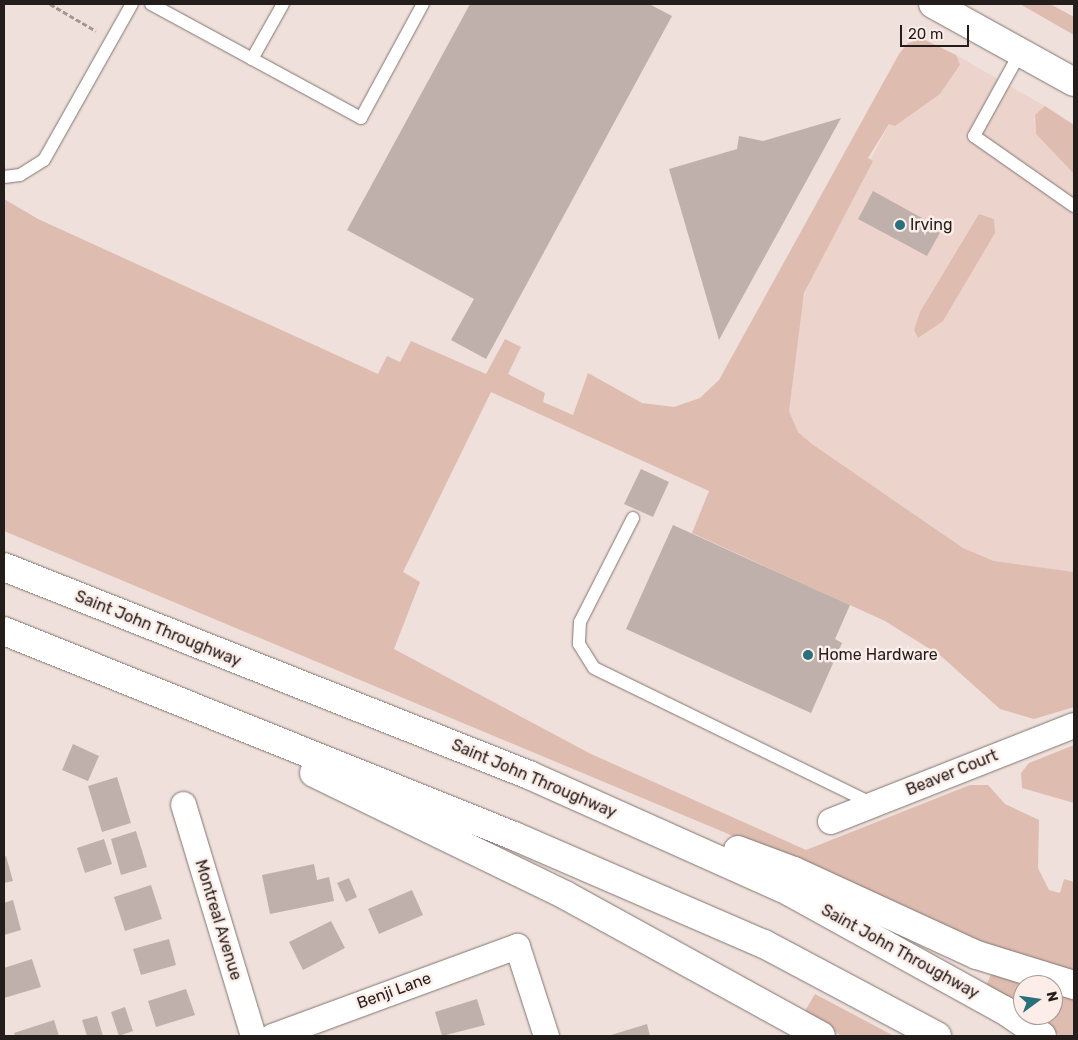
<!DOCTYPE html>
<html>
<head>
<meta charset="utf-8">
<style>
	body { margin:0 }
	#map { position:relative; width:1078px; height:1040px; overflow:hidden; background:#efe0db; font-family:Rubik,sans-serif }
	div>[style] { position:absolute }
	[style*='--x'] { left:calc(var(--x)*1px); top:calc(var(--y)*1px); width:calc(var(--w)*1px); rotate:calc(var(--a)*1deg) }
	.built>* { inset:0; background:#ecd4cd }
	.green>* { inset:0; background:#debcb0 }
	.building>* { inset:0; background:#bfb0ab }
	.path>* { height:3px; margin-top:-1.5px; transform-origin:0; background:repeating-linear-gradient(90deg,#a29793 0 5px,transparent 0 7.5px) }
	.roads { filter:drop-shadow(0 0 1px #827470) drop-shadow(0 0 1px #827470) }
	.lane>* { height:12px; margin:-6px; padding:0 6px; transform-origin:6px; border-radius:6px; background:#fff }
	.street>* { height:25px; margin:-12.5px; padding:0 12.5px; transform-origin:12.5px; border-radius:12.5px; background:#fff }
	.primary>* { height:28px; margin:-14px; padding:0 14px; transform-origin:14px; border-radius:14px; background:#fff }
	.highway>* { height:28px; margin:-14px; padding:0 14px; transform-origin:14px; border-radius:14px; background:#fff }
	.dots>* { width:14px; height:14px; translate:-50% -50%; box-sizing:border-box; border:2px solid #fdede8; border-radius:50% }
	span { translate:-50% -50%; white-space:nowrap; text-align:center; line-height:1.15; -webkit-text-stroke:5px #fdede8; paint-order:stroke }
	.poi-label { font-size:16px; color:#231e1c }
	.left { translate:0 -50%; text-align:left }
	.street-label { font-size:16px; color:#231e1c }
	.frame { position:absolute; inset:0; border:5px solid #231e1c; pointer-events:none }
	.north { position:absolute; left:1013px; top:975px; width:50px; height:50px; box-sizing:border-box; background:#fdede8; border:1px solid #a69a96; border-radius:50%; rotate:76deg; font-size:14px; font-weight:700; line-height:20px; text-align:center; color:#231e1c }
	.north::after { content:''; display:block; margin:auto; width:18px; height:22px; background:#28707b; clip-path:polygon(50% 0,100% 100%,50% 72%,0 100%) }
	.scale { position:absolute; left:900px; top:25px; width:69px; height:22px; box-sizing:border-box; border:2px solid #231e1c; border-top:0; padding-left:6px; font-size:15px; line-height:18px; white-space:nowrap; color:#231e1c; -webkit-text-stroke:4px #fdede8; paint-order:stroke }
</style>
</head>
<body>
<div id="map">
	<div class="built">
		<div style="clip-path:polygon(956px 55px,1045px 106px,1034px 118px,1036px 134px,1074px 174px,1074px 572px,994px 561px,963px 548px,812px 444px,798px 432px,789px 411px,801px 307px,811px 275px,889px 124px,940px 94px,960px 66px)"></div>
	</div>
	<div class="green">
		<div style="clip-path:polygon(1020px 4px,1050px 4px,1074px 17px,1074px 35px)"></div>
		<div style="clip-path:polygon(923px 39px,956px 55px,960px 65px,940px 94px,895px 126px,889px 124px,868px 158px,873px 161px,804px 293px,789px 411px,798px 432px,812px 444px,963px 548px,994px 561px,1074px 572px,1074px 707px,1034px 719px,1000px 709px,941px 656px,885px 621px,692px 533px,709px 491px,491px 392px,403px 572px,420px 582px,394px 649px,591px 754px,806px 850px,970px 785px,988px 785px,1005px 804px,1039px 820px,1038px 868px,1049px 890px,1060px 893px,1064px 879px,1074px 882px,1074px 976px,883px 905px,726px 833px,4px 531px,4px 199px,38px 219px,378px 374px,387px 356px,400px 362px,411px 341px,486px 374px,505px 339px,521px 347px,508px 374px,545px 393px,543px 402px,573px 415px,588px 373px,642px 403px,674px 407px,700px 398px,719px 380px,899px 54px,908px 43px)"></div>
		<div style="clip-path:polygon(1045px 106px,1074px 125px,1074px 174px,1036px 134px,1035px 115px)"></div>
		<div style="clip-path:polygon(979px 214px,994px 219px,995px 233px,943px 321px,918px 338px,914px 330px,920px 312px)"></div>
		<div style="clip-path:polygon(1074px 745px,1074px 803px,1022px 788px,1021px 773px,1029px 763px)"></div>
		<div style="clip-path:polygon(992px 973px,1025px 985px,1023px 1011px,985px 987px)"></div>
		<div style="clip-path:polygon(815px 994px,894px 1036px,841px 1036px,805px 1011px)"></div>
		<div style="clip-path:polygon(1053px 994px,1074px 999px,1074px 1036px,1061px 1036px,1029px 1015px,1053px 1015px)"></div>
	</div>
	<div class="building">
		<div style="clip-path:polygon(470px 4px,649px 4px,672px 16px,486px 359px,451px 340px,474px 299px,347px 230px)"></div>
		<div style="clip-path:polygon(841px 118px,719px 340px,669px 169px,737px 149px,739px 136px,763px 141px)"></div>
		<div style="clip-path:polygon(873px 191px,942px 229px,927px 256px,858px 219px)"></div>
		<div style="clip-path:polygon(641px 469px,669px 482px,653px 517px,624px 504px)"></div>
		<div style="clip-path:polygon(673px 525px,850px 605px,835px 639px,842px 643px,811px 713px,626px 629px)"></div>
		<div style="clip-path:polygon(73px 744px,99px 756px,88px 781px,62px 770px)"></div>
		<div style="clip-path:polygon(117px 777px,131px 823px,102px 832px,88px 786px)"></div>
		<div style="clip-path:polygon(136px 831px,147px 867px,121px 875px,111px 839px)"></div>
		<div style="clip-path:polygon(104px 839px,112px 864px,85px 873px,77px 848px)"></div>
		<div style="clip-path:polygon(6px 856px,13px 881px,4px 883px,4px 857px)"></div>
		<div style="clip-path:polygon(314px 864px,317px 880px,329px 877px,334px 901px,270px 914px,262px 875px)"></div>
		<div style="clip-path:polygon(349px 878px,357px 897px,346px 902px,337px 883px)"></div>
		<div style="clip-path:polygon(151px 885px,162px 919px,125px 931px,114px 897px)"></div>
		<div style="clip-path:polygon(412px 890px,423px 915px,379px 934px,368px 909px)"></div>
		<div style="clip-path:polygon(13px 900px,21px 930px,4px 935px,4px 903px)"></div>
		<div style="clip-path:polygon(331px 921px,345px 948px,303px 970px,289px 942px)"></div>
		<div style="clip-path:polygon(169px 939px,176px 965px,141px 975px,133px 949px)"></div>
		<div style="clip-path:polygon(32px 959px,41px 987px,4px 998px,4px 968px)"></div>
		<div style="clip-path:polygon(186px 989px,195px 1015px,156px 1027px,148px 1001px)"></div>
		<div style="clip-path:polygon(477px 999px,485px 1025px,442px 1036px,435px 1012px)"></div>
		<div style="clip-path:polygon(125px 1007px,133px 1031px,119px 1036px,111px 1012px)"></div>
		<div style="clip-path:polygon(97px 1016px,103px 1036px,87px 1036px,82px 1020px)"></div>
		<div style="clip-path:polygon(54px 1020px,59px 1036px,15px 1036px,14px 1033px)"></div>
		<div style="clip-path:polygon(647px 1024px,650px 1036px,608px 1036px)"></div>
	</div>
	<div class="path">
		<div style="--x:50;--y:4;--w:53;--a:30.4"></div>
	</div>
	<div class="roads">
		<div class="lane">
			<div style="--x:151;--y:4;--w:239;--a:28.5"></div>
			<div style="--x:361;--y:118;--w:130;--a:-61.5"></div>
			<div style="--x:1021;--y:51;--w:97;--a:118.9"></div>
			<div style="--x:974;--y:136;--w:122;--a:35"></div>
			<div style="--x:252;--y:59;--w:63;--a:-60.6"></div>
			<div style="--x:4;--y:177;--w:16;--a:-7"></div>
			<div style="--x:20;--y:175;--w:28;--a:-32"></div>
			<div style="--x:44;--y:160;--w:179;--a:-60.6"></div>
			<div style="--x:633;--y:518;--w:117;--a:117"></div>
			<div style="--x:580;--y:622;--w:22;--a:93"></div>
			<div style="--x:579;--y:644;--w:28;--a:58"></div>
			<div style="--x:594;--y:668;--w:310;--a:26"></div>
		</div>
		<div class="street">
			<div style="--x:183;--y:804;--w:242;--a:73.2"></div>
			<div style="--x:830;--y:821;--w:262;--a:-21.5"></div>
			<div style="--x:272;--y:1036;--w:261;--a:-20.2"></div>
			<div style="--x:517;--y:946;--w:95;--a:72.1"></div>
		</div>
		<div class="primary">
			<div style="--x:933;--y:4;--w:161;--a:29"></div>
		</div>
		<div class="highway">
			<div style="--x:4;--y:567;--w:565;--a:21.61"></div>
			<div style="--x:529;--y:775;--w:286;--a:24.1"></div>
			<div style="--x:790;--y:892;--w:244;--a:28.9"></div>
			<div style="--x:1004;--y:1010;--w:46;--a:34.4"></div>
			<div style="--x:4;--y:631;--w:550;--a:21.9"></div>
			<div style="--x:514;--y:836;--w:272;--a:23.4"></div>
			<div style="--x:764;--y:944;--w:196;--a:28"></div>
			<div style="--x:314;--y:773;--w:279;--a:25.9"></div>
			<div style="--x:565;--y:895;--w:292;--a:28.8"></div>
			<div style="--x:738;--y:850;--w:60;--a:20.6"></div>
			<div style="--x:794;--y:871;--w:201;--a:24.7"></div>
			<div style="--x:977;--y:955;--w:102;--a:17.2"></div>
		</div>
	</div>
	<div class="dots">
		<div style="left:900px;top:225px;background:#28707b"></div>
		<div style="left:808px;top:655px;background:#28707b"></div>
	</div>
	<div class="poi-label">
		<span class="left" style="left:910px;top:225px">Irving</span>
		<span class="left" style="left:818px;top:655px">Home Hardware</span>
	</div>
	<div class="street-label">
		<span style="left:158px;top:629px;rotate:22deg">Saint John Throughway</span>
		<span style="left:952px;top:773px;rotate:-22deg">Beaver Court</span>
		<span style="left:534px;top:779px;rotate:23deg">Saint John Throughway</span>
		<span style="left:218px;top:920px;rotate:73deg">Montreal Avenue</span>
		<span style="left:900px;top:952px;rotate:29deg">Saint John Throughway</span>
		<span style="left:394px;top:991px;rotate:-20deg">Benji Lane</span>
	</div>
	<div class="frame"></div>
	<div class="north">N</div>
	<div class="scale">20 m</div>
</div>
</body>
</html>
